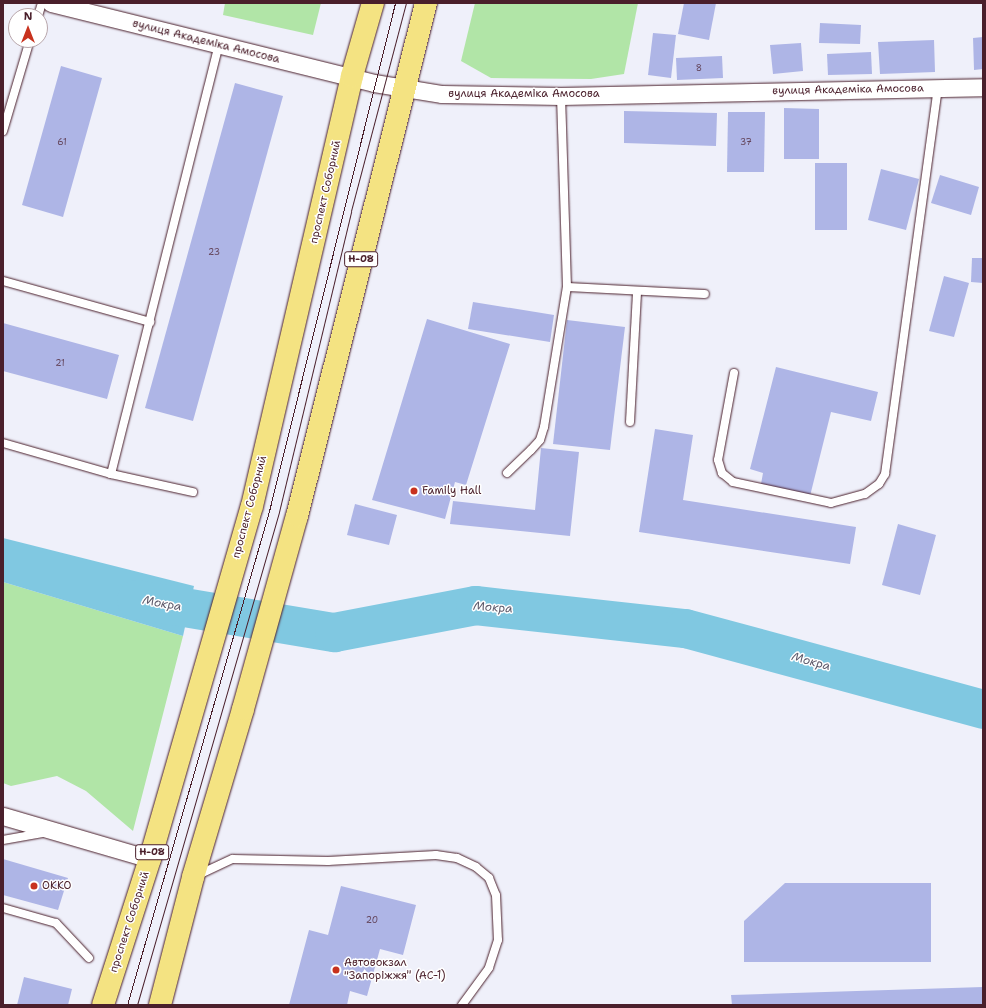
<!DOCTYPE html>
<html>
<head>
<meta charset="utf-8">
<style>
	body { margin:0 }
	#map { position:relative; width:986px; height:1008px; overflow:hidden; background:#eff0fa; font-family:"Shantell Sans",sans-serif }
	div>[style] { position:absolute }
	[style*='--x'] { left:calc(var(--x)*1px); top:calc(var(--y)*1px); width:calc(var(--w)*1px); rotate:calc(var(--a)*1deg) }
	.green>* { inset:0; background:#b1e5a7 }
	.water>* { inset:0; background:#80c8e1 }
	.river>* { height:39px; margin:-19.5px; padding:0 19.5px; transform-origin:19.5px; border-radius:19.5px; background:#80c8e1 }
	.building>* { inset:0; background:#aeb5e6 }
	.roads { filter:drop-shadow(0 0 1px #4a1f2b) drop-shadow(0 0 1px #4a1f2b) }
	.service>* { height:8px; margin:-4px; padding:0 4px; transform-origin:4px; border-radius:4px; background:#fff }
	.minor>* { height:17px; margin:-8.5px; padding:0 8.5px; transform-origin:8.5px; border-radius:8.5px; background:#fff }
	.primary>* { height:22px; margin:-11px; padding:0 11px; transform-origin:11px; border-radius:11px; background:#f4e382 }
	.tram>* { height:1px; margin:-0.5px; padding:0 0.5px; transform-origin:0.5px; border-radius:0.5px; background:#4a1f2b }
	.dots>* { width:11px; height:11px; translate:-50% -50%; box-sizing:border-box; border:2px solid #fff; border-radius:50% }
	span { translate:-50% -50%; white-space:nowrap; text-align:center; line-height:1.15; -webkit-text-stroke:3px #fff; paint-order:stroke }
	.number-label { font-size:9px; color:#63445a }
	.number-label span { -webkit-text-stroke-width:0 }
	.shield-label span { padding:1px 3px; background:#fff; border:1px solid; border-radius:3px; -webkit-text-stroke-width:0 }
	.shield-label { font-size:10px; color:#4a1f2b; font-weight:700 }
	.street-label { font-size:11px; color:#4a1f2b }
	.poi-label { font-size:11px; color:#4a1f2b }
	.left { translate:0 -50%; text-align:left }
	.water-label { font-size:12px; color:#5d5a6b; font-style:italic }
	.frame { position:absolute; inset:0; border:4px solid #4a1f2b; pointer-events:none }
	.north { position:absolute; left:8px; top:8px; width:40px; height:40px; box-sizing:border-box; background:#fff; border:1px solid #b7a5aa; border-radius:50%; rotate:0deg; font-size:11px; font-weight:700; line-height:16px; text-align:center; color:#4a1f2b }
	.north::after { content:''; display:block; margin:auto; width:14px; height:18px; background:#c8321e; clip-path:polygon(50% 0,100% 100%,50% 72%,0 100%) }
</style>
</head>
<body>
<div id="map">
	<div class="green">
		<div style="clip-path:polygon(225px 3px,321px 3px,313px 35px,223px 15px)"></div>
		<div style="clip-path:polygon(475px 3px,638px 3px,624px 74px,591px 79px,491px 78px,461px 61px)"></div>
		<div style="clip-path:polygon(3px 582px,183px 636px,133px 831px,86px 791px,57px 776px,11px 786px,3px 783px)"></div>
	</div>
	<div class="water">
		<div style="clip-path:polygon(3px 538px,194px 586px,183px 636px,3px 582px)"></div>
	</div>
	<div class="river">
		<div style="--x:136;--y:599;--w:201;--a:9.5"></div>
		<div style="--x:334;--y:632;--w:144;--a:-10.8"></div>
		<div style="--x:475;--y:605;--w:211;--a:6.3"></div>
		<div style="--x:685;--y:628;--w:309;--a:15.2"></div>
	</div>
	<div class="building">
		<div style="clip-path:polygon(684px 3px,716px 3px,709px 40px,678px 34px)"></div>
		<div style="clip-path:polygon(820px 23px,861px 25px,860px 44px,819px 43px)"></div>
		<div style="clip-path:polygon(653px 33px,676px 35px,671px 78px,648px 75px)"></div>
		<div style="clip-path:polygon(983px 37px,983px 69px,974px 70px,973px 38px)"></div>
		<div style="clip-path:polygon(934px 40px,935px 72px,880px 74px,878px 42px)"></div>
		<div style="clip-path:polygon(801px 43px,803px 71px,773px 74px,770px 45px)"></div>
		<div style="clip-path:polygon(871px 52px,872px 74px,828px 75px,827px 54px)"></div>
		<div style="clip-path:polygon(722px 56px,723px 78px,677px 80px,676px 58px)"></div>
		<div style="clip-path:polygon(61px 66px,102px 78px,63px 217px,22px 205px)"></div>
		<div style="clip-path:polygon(235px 83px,283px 96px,193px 421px,145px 408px)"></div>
		<div style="clip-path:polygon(784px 108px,819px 109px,819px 159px,784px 159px)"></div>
		<div style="clip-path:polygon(624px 111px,717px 113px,716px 146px,624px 143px)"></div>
		<div style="clip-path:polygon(728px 112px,765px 112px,764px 172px,727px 172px)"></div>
		<div style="clip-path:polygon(815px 163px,847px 163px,847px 230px,815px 230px)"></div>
		<div style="clip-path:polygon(881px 169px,919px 179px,906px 230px,868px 220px)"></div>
		<div style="clip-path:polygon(940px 175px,979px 187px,971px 215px,931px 203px)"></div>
		<div style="clip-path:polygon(972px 258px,983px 258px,983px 283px,971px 282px)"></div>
		<div style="clip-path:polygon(944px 276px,969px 283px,954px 337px,929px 331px)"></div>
		<div style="clip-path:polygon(473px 302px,554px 315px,550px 342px,468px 329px)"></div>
		<div style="clip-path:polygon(427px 319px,510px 344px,466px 485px,455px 482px,445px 519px,372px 500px)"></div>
		<div style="clip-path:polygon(567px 320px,625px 327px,610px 450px,553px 444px)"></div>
		<div style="clip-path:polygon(3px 323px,119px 355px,107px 399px,3px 371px)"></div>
		<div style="clip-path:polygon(776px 367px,878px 392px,871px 421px,831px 412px,810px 496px,761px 484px,763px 473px,750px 469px)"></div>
		<div style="clip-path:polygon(655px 429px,693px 435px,683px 500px,856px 527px,850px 564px,639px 532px)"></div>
		<div style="clip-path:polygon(541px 448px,579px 452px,570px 536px,450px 524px,453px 501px,535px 510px)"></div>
		<div style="clip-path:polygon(355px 504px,397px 515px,389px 545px,347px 535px)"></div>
		<div style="clip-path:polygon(898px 524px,936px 535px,920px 595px,882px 585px)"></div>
		<div style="clip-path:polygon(3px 859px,68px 878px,58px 910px,3px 895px)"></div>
		<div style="clip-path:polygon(785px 883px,931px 883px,931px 962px,744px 962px,744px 921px)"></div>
		<div style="clip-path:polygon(341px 886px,416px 905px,403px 955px,380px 949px,367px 996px,350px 991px,347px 1005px,289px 1005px,309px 930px,328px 935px)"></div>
		<div style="clip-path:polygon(24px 977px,72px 989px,68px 1005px,17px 1005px)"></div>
		<div style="clip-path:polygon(983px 987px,983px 1005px,732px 1005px,731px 995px)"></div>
	</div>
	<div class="roads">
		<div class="service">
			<div style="--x:38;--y:16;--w:14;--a:-73"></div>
			<div style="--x:561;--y:96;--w:191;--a:88.2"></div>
			<div style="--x:567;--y:287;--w:138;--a:2.9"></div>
			<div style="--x:3;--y:131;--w:95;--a:-73.5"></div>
			<div style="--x:3;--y:281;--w:153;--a:15.6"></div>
			<div style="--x:734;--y:373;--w:88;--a:100.4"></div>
			<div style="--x:718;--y:460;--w:14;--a:73"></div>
			<div style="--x:722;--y:473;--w:14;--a:39"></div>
			<div style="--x:733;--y:482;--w:100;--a:12.1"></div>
			<div style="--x:831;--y:503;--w:35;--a:-15"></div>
			<div style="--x:865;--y:494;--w:17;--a:-36"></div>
			<div style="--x:879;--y:484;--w:12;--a:-59"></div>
			<div style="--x:885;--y:474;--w:390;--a:-82.2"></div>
			<div style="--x:630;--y:422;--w:131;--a:-86.9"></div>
			<div style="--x:3;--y:443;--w:112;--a:16"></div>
			<div style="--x:111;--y:474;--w:84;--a:12.4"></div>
			<div style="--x:507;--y:473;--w:33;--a:-44"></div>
			<div style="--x:531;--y:450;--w:13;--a:-48"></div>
			<div style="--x:540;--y:440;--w:14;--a:-73"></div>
			<div style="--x:544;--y:427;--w:142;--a:-80.7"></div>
			<div style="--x:111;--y:474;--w:442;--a:-75.9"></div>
			<div style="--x:3;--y:840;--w:40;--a:-10"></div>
			<div style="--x:198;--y:875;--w:38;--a:-25"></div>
			<div style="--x:233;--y:859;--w:95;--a:1.2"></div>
			<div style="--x:328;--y:861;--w:108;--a:-3.2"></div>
			<div style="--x:436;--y:855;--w:21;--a:8"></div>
			<div style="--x:457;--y:858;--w:21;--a:25"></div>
			<div style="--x:476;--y:867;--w:17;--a:40"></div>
			<div style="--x:489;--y:878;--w:18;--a:68"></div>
			<div style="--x:496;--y:895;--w:45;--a:87.5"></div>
			<div style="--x:498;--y:940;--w:29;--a:108"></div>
			<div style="--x:489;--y:968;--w:46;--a:126.1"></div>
			<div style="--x:3;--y:908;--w:55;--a:15.8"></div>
			<div style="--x:56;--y:923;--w:48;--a:46.7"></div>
		</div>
		<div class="minor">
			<div style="--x:51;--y:3;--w:333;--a:13.9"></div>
			<div style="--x:374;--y:83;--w:69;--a:9.2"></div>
			<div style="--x:442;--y:94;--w:119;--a:1"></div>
			<div style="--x:561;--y:96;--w:422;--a:-1.2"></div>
			<div style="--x:3;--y:816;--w:153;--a:16.3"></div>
		</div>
		<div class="primary">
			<div style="--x:103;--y:1005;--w:153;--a:-72.2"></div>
			<div style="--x:150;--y:859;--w:367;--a:-73.9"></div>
			<div style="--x:252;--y:506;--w:441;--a:-76.9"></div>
			<div style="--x:352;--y:76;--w:76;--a:-74"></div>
			<div style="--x:160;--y:1005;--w:132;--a:-75.5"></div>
			<div style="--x:193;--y:877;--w:175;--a:-73.4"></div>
			<div style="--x:243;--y:709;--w:200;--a:-74.4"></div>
			<div style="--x:297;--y:516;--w:529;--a:-75.88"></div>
		</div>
	</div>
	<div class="tram">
		<div style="--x:127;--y:1005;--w:514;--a:-73.96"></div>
		<div style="--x:269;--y:511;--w:523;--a:-76.07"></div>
		<div style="--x:137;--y:1005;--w:513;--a:-73.93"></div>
		<div style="--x:279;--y:512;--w:309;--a:-76.5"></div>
		<div style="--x:351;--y:211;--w:215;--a:-75.2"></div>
	</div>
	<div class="dots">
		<div style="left:414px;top:491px;background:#c8321e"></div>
		<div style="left:34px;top:886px;background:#c8321e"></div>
		<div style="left:336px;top:970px;background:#c8321e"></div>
	</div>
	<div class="number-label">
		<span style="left:699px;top:68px">8</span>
		<span style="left:62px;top:142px">61</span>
		<span style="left:746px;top:142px">37</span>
		<span style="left:214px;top:252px">23</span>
		<span style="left:60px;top:363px">21</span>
		<span style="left:372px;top:920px">20</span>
	</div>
	<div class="shield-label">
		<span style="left:361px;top:259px">Н-08</span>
		<span style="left:152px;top:852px">Н-08</span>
	</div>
	<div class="street-label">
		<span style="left:206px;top:42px;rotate:14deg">вулиця Академіка Амосова</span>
		<span style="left:848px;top:90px;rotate:-1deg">вулиця Академіка Амосова</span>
		<span style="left:524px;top:94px">вулиця Академіка Амосова</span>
		<span style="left:326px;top:192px;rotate:-77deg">проспект Соборний</span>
		<span style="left:250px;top:507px;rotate:-75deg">проспект Соборний</span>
		<span style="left:130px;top:922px;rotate:-72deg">проспект Соборний</span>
	</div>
	<div class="poi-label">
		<span class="left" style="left:422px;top:491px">Family Hall</span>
		<span class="left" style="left:42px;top:886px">ОККО</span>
		<span class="left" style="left:344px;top:970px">Автовокзал<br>"Запоріжжя" (АС-1)</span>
	</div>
	<div class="water-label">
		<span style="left:162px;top:604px;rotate:10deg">Мокра</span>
		<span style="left:493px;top:608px;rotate:4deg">Мокра</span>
		<span style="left:811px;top:662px;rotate:15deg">Мокра</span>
	</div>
	<div class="frame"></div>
	<div class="north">N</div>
</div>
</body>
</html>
